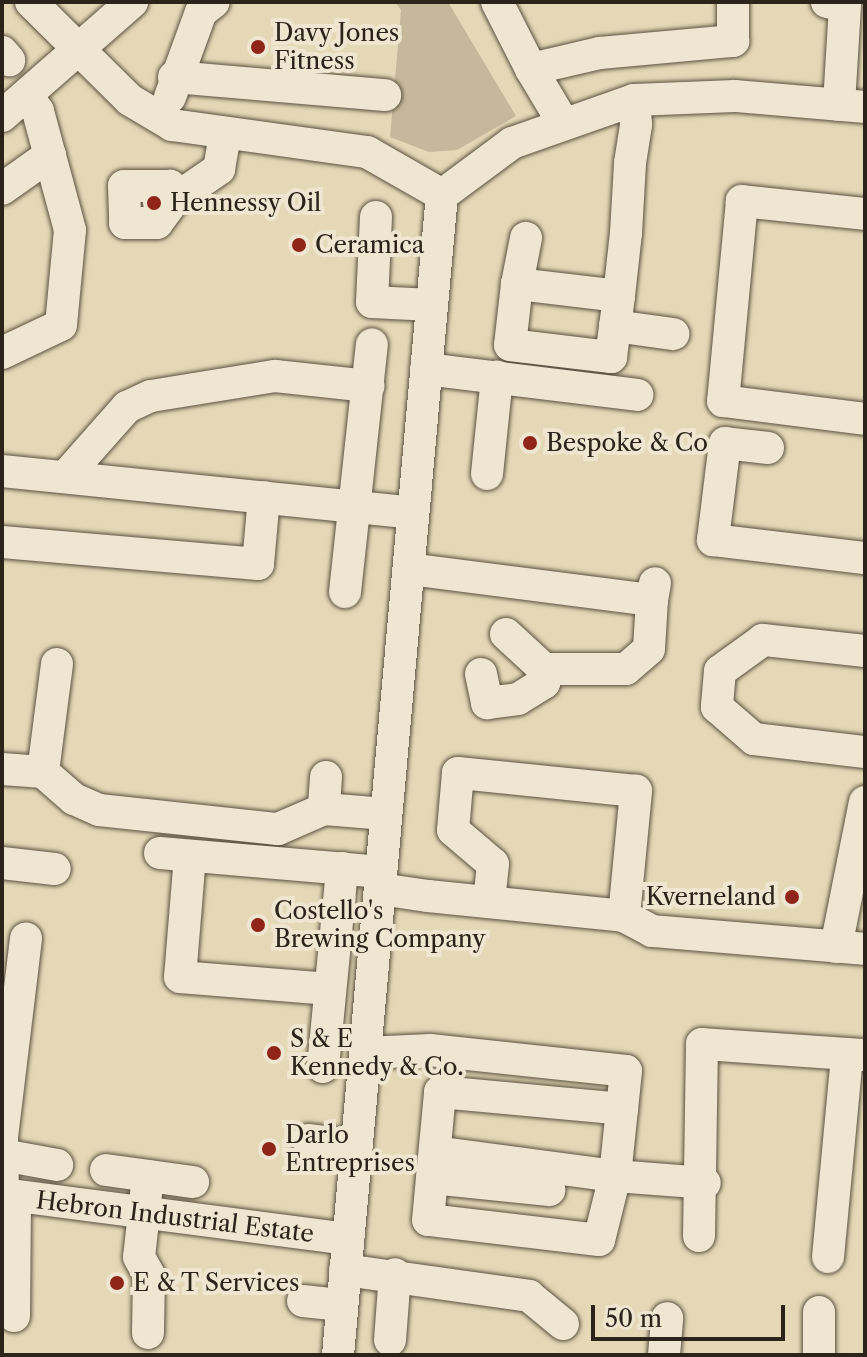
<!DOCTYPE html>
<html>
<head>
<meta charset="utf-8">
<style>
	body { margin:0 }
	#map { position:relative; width:867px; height:1357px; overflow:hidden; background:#e5d8b6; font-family:"Libre Caslon Text",serif }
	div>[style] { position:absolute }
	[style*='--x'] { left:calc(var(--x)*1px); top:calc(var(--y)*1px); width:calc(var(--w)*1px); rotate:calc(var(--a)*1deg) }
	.green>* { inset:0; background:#c6b99b }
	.roads { filter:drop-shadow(0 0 2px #5a5141) drop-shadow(0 0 2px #5a5141) }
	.minor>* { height:32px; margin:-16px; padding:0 16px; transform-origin:16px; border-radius:16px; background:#eee6d0 }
	.dots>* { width:22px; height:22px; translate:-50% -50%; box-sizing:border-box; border:4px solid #eee6d0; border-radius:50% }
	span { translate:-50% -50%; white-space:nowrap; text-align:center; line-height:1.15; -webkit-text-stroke:8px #eee6d0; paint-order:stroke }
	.poi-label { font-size:24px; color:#2c241a }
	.left { translate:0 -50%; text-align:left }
	.right { translate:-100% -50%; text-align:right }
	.street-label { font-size:24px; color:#2c241a }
	.frame { position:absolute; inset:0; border:4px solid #2c241a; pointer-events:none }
	.scale { position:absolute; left:591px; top:1305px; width:194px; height:36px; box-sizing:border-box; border:4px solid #2c241a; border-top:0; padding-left:10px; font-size:24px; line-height:28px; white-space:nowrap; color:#2c241a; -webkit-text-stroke:6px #eee6d0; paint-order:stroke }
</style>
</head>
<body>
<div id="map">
	<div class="green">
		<div style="clip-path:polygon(395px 2px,448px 2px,516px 116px,457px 150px,429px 152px,390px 137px,401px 10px)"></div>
	</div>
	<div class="roads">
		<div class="minor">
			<div style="--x:31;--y:2;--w:139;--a:44.7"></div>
			<div style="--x:130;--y:100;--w:49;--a:30.8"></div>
			<div style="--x:172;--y:125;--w:197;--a:7.9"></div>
			<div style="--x:367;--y:152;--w:86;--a:29.8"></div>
			<div style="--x:497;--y:2;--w:75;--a:63.1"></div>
			<div style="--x:531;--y:69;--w:71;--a:-13.1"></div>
			<div style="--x:600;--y:53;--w:134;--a:-5.2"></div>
			<div style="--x:733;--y:41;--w:39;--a:-90"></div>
			<div style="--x:827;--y:2;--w:18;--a:13"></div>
			<div style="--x:845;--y:6;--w:99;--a:93.5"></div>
			<div style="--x:2;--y:52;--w:11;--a:49"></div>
			<div style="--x:531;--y:69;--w:61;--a:59.2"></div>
			<div style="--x:174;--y:77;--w:212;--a:4.9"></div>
			<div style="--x:170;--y:97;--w:90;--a:-70"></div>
			<div style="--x:201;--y:12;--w:16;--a:-38"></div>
			<div style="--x:2;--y:116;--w:173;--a:-41.2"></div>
			<div style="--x:2;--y:189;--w:59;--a:-35.3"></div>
			<div style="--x:174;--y:200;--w:15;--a:-106"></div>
			<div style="--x:170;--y:186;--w:46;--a:180"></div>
			<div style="--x:124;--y:186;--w:37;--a:88"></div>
			<div style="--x:125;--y:223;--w:32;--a:0"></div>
			<div style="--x:157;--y:223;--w:29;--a:-54"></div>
			<div style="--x:174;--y:200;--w:55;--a:-34.6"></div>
			<div style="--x:219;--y:169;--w:36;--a:-80"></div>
			<div style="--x:865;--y:214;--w:124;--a:-174"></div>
			<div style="--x:742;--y:201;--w:201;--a:95.4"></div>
			<div style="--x:723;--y:401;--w:143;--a:7.2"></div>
			<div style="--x:376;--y:217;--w:85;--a:92.7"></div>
			<div style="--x:372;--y:302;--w:60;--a:2.9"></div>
			<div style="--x:517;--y:284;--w:47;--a:-78.9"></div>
			<div style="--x:619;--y:296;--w:103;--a:-173.3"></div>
			<div style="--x:517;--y:284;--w:61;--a:96.5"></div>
			<div style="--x:510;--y:345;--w:102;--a:6.8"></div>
			<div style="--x:611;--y:357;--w:62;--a:-82.5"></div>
			<div style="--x:619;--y:296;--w:63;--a:-83.7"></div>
			<div style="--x:626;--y:233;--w:70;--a:-86.7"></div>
			<div style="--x:630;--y:163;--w:39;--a:-81"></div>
			<div style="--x:636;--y:124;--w:24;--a:-95"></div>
			<div style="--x:615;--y:326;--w:59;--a:7.9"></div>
			<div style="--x:2;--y:353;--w:65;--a:-25.4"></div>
			<div style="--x:61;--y:325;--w:95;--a:-84.6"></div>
			<div style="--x:70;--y:230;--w:123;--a:-105.1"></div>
			<div style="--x:38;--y:111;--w:17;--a:-126"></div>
			<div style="--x:426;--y:369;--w:213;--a:7"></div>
			<div style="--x:768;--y:448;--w:43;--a:-173.4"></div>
			<div style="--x:725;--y:443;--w:98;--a:97.1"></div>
			<div style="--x:713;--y:540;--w:153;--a:6.8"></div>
			<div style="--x:2;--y:471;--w:413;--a:5.8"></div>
			<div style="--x:487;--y:474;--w:98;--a:-84.1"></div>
			<div style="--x:65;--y:477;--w:94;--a:-48.5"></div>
			<div style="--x:127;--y:407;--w:26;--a:-25"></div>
			<div style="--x:151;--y:396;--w:126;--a:-9.2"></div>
			<div style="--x:275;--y:376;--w:94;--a:6.1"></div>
			<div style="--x:2;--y:542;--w:257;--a:4.9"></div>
			<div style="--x:258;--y:564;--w:67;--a:-84.9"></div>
			<div style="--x:409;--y:569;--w:245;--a:7.3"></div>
			<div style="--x:652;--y:600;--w:17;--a:-80"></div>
			<div style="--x:345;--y:592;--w:249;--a:-83.8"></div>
			<div style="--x:506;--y:634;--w:52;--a:42.6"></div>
			<div style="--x:544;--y:669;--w:82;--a:0"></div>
			<div style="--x:626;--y:669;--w:30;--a:-41"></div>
			<div style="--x:649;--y:649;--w:49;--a:-86.5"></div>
			<div style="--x:865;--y:651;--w:103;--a:-173.8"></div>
			<div style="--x:763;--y:640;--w:53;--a:144.2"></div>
			<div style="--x:720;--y:671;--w:36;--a:95"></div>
			<div style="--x:717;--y:707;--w:49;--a:40.9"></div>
			<div style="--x:754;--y:739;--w:112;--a:6.7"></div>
			<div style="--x:57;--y:664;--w:109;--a:97.4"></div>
			<div style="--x:43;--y:772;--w:41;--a:41.1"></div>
			<div style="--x:74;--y:799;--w:27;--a:24"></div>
			<div style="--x:99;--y:810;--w:180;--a:6.1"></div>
			<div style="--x:278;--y:829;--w:50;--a:-23.5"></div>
			<div style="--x:481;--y:674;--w:30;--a:78"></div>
			<div style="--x:487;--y:703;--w:31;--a:-7"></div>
			<div style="--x:518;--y:699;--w:31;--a:-32"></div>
			<div style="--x:544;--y:683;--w:14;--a:-90"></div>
			<div style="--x:2;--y:769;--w:41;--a:4.2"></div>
			<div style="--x:326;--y:777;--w:32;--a:94"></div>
			<div style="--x:324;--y:809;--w:62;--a:4.6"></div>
			<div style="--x:160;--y:853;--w:222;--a:4.9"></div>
			<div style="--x:190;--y:856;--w:121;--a:94.7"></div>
			<div style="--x:180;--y:977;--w:150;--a:4.6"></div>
			<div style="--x:2;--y:863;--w:53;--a:6.5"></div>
			<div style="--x:380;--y:889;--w:49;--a:8.3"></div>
			<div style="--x:428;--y:896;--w:197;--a:5.8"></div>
			<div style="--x:624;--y:916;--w:126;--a:-84.5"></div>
			<div style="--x:636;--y:791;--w:179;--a:-174.2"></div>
			<div style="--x:458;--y:773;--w:57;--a:95"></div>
			<div style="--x:453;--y:830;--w:52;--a:40.4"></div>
			<div style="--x:493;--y:864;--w:38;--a:96"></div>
			<div style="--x:624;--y:916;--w:32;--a:28"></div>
			<div style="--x:652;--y:931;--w:214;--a:4.8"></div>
			<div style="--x:836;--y:947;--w:148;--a:-78.7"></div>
			<div style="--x:365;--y:1053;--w:65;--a:-2.6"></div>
			<div style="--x:430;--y:1050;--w:197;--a:6.1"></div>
			<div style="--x:626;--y:1071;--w:106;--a:96"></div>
			<div style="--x:615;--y:1176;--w:90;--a:4.4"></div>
			<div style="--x:323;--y:1067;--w:200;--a:-84.5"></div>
			<div style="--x:308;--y:1140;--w:48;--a:7.1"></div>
			<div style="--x:435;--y:1152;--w:182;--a:7.6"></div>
			<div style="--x:615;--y:1176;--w:66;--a:104"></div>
			<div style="--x:599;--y:1240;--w:172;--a:-173.3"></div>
			<div style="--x:428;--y:1220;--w:129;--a:-84.6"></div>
			<div style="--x:440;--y:1092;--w:183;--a:5.3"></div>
			<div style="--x:8;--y:1156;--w:50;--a:10.4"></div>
			<div style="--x:106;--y:1170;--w:88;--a:7.9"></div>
			<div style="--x:148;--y:1176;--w:81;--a:96.3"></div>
			<div style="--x:139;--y:1257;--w:21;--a:61"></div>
			<div style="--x:149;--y:1275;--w:58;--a:91"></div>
			<div style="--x:432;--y:1178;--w:118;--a:5.9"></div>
			<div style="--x:2;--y:1194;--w:349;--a:7.4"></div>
			<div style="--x:3;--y:1194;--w:57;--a:-91"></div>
			<div style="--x:2;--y:1137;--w:200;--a:-83.1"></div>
			<div style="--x:699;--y:1236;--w:192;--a:-89.1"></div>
			<div style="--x:702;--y:1044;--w:163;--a:3.9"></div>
			<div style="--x:828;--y:1257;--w:202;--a:-84.6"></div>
			<div style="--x:345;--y:1270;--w:186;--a:8"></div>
			<div style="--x:529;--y:1296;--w:44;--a:39.5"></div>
			<div style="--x:303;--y:1301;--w:39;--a:6"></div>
			<div style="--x:14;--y:1316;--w:120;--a:-89.5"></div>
			<div style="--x:390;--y:1340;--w:66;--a:-85.7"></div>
			<div style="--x:338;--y:1355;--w:1165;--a:-84.88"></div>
			<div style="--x:442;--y:195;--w:87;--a:-36.6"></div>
			<div style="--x:512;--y:143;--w:129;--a:-19.4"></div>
			<div style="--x:634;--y:100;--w:101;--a:-2.3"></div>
			<div style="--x:735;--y:96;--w:130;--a:4.8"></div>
			<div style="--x:664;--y:1355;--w:37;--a:-85"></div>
			<div style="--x:819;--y:1355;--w:43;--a:-90"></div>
		</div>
	</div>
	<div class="dots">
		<div style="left:258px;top:47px;background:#8f2418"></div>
		<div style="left:154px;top:203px;background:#8f2418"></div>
		<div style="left:299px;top:245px;background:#8f2418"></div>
		<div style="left:530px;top:443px;background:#8f2418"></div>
		<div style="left:792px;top:897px;background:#8f2418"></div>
		<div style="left:258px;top:925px;background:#8f2418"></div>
		<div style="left:274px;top:1053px;background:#8f2418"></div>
		<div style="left:269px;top:1149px;background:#8f2418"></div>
		<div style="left:117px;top:1283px;background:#8f2418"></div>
	</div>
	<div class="poi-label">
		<span class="left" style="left:274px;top:47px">Davy Jones<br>Fitness</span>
		<span class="left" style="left:170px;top:203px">Hennessy Oil</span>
		<span class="left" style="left:315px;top:245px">Ceramica</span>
		<span class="left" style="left:546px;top:443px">Bespoke &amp; Co</span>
		<span class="right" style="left:776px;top:897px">Kverneland</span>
		<span class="left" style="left:274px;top:925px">Costello's<br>Brewing Company</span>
		<span class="left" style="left:290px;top:1053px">S &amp; E<br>Kennedy &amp; Co.</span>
		<span class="left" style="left:285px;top:1149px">Darlo<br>Entreprises</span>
		<span class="left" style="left:133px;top:1283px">E &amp; T Services</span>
	</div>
	<div class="street-label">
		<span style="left:175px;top:1217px;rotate:7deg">Hebron Industrial Estate</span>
	</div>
	<div class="frame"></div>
	<div class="scale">50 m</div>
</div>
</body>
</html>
